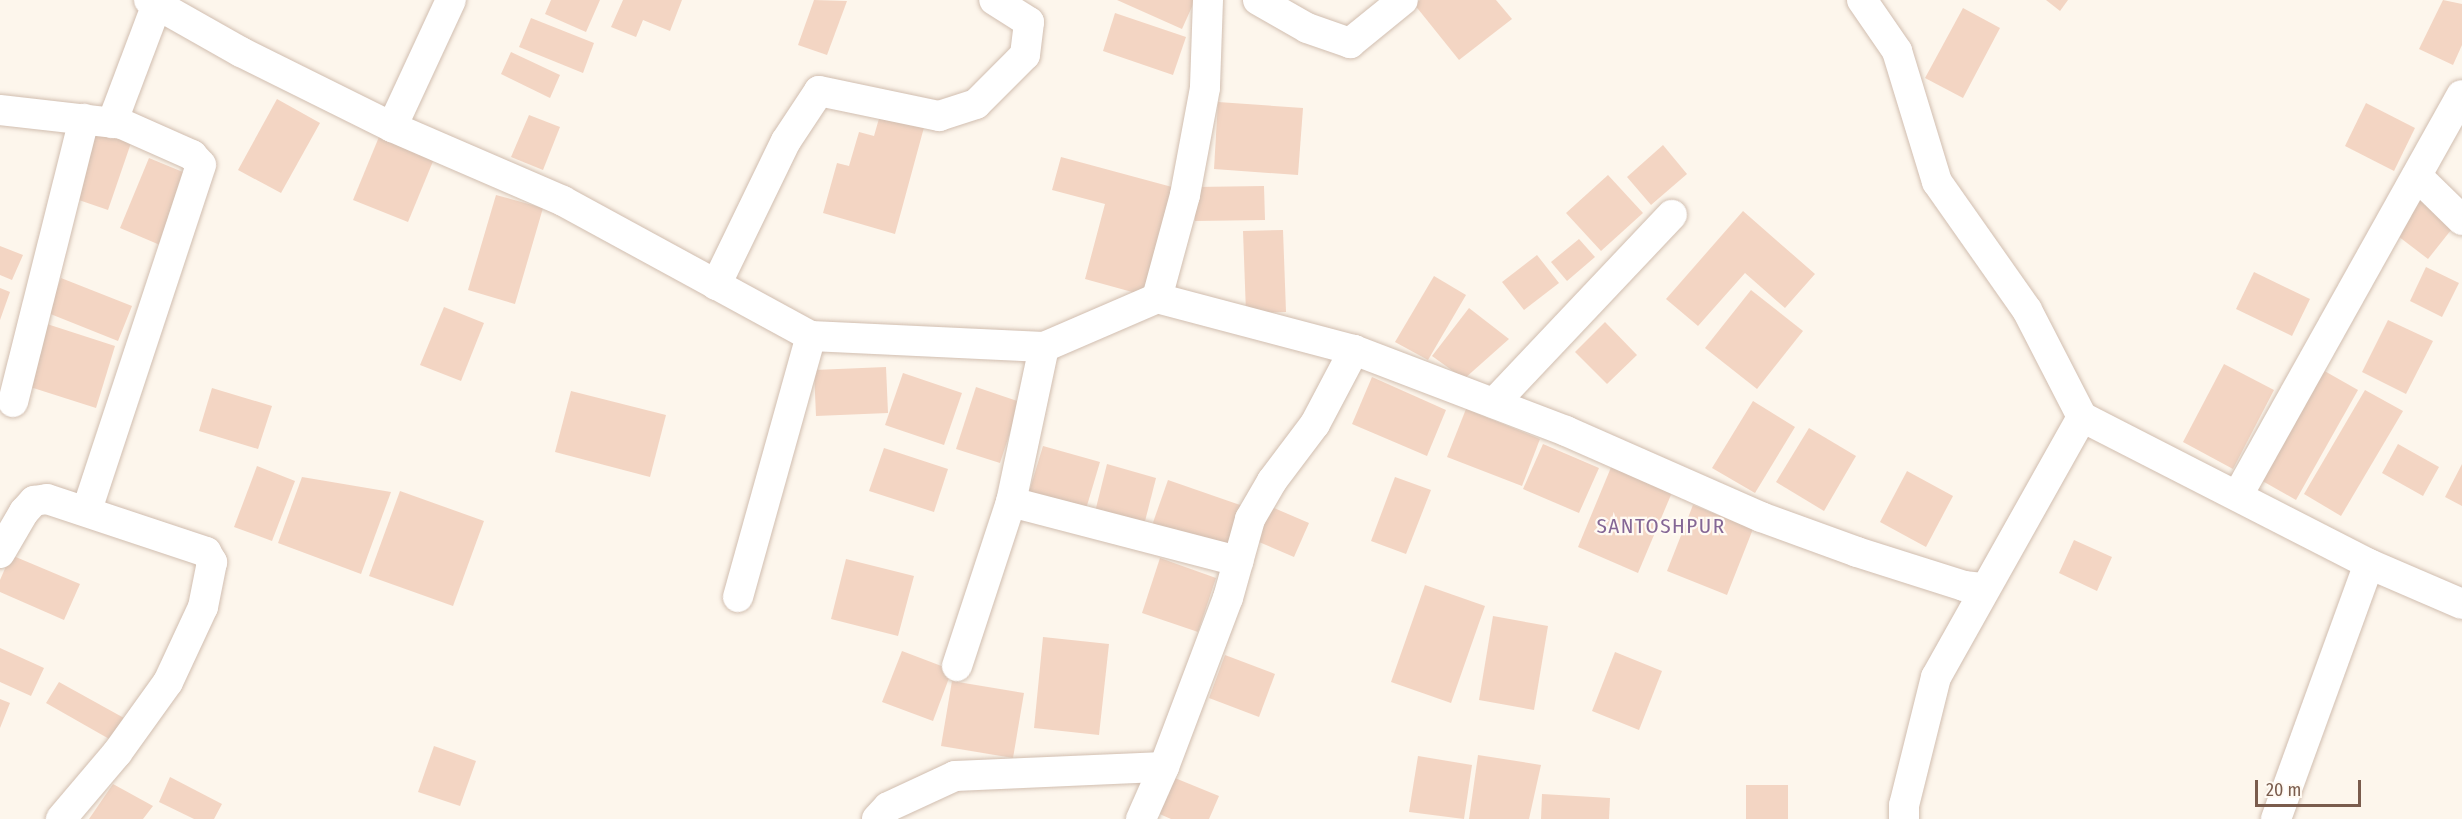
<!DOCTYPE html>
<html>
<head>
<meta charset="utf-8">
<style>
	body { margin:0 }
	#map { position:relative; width:2462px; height:819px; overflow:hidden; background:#fdf6ec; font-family:"Fira Sans Condensed",sans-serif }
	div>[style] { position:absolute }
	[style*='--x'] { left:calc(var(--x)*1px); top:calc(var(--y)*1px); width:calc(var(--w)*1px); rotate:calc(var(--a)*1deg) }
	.building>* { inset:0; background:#f3d5c3 }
	.roads { filter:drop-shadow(0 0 2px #d1beb0) drop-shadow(0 0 2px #d1beb0) }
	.minor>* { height:30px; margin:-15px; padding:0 15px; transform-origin:15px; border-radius:15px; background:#fff }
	span { translate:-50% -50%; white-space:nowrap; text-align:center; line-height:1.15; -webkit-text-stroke:4.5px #fffaf3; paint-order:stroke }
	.neighbourhood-label { font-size:21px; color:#846695; letter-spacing:1.5px }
	.scale { position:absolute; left:2255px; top:780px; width:106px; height:27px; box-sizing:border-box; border:3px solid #7a5c4d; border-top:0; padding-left:8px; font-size:18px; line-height:21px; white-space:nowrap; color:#7a5c4d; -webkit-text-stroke:4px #fffaf3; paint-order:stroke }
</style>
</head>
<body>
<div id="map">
	<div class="building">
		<div style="clip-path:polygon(551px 0,600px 0,586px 32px,545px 14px)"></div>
		<div style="clip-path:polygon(623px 0,682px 0,670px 31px,643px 20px,636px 37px,611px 27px)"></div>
		<div style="clip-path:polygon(814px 0,847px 1px,827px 55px,798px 45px)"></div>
		<div style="clip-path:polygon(1117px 0,1195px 0,1182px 29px)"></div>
		<div style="clip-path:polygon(1420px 0,1496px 0,1512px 19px,1459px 60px,1414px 4px)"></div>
		<div style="clip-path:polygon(2046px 0,2068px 0,2060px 11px)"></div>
		<div style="clip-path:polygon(2443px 0,2462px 4px,2462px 45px,2453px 65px,2419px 49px)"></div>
		<div style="clip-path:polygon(1963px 8px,2000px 28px,1963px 98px,1925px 78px)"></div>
		<div style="clip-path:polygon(1115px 13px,1186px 37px,1173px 75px,1103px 51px)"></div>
		<div style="clip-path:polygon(531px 18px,594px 43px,583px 73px,519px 47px)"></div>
		<div style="clip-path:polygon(511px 52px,560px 75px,550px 98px,501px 74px)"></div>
		<div style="clip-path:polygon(277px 99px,320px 123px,281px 193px,238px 170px)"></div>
		<div style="clip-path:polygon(1218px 102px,1303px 108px,1298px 175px,1214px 169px)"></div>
		<div style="clip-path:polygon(2366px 103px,2415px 128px,2394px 171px,2345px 146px)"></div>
		<div style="clip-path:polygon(882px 108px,926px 120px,895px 234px,823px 213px,837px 163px,849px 166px,859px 132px,874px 136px)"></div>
		<div style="clip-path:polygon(529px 115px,560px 127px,543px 170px,511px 157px)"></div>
		<div style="clip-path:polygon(98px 128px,132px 140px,108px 210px,73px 198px)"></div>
		<div style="clip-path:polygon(381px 132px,436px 154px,408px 222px,353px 200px)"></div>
		<div style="clip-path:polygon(1663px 145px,1687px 174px,1651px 205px,1627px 177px)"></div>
		<div style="clip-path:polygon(1061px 157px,1172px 187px,1143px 295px,1085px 279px,1105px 204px,1052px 190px)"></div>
		<div style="clip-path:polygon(149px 158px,190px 175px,160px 245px,120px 228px)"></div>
		<div style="clip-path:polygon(1608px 175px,1643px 213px,1601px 251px,1566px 213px)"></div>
		<div style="clip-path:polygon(1264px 186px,1265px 220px,1195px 221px,1195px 187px)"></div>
		<div style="clip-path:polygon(496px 195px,543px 208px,515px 304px,468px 290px)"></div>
		<div style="clip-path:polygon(2422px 198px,2455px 225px,2428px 259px,2394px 233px)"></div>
		<div style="clip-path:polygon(1743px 211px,1815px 274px,1785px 308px,1745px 273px,1698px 326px,1666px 299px)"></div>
		<div style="clip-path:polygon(1283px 230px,1286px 312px,1246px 313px,1243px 231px)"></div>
		<div style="clip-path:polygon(1579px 239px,1595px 257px,1567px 281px,1551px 262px)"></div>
		<div style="clip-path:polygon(0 246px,23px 255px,12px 280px,0 275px)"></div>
		<div style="clip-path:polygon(1537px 255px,1559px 283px,1524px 310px,1502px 282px)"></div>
		<div style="clip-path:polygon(2426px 267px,2459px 283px,2442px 317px,2410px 301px)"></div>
		<div style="clip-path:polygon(2254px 272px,2310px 299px,2292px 336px,2236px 309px)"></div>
		<div style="clip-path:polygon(1434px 276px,1466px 295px,1428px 360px,1395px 342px)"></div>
		<div style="clip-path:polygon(61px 278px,132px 306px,118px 341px,48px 313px)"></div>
		<div style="clip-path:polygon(0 288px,10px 292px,0 320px)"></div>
		<div style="clip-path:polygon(1751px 290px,1803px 331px,1757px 389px,1705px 348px)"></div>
		<div style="clip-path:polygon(444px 307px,484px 323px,461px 381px,420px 365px)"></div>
		<div style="clip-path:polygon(1469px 308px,1509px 339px,1464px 379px,1432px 356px)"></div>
		<div style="clip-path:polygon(2388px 320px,2433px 341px,2406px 394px,2362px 372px)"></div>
		<div style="clip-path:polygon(1605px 322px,1637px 355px,1607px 384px,1575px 352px)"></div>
		<div style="clip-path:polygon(47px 324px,115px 346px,96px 408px,27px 386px)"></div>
		<div style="clip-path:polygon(2224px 364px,2274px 390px,2233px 469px,2183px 442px)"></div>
		<div style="clip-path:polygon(886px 367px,888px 413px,816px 416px,814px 370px)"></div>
		<div style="clip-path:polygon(2321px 369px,2358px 390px,2296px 500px,2259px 479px)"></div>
		<div style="clip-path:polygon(903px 373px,962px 393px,944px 445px,885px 425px)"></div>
		<div style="clip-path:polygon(1372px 377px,1446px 410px,1427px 456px,1352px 424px)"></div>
		<div style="clip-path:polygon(976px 387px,1020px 402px,1000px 463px,956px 449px)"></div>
		<div style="clip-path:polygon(212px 388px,272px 406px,258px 449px,199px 431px)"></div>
		<div style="clip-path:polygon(2365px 390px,2403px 411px,2341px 516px,2304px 494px)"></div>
		<div style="clip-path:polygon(571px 391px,666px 415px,650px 477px,555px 452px)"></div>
		<div style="clip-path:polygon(1753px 401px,1795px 427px,1755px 493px,1712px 468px)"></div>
		<div style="clip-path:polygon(1466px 409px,1540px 439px,1522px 486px,1447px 457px)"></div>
		<div style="clip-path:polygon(1809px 428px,1856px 456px,1824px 511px,1776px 482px)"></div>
		<div style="clip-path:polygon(1543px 444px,1599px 468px,1579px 513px,1523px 489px)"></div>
		<div style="clip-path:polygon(2398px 444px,2439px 467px,2423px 496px,2382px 473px)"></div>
		<div style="clip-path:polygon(1043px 446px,1100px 462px,1083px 519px,1026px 502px)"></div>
		<div style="clip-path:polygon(884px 448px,948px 469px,934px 512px,869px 491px)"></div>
		<div style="clip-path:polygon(1107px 464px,1156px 478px,1142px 533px,1093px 520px)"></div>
		<div style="clip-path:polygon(2462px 464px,2462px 506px,2445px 497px)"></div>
		<div style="clip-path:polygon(1612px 465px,1673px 490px,1638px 573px,1578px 547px)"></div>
		<div style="clip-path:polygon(257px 466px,295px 481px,272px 541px,234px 527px)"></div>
		<div style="clip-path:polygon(1907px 471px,1953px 496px,1926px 547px,1880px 522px)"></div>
		<div style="clip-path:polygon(302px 477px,391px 492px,361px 574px,278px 543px)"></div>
		<div style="clip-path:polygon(1395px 477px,1431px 490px,1406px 554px,1371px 541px)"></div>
		<div style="clip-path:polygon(1168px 480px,1243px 506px,1225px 557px,1150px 531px)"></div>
		<div style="clip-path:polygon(400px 491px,484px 521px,453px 606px,369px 576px)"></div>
		<div style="clip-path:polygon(1267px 505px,1309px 523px,1294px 557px,1252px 539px)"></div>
		<div style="clip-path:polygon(1693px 505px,1753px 529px,1727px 595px,1667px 571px)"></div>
		<div style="clip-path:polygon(2074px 540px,2112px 557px,2097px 591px,2059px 573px)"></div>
		<div style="clip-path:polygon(11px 555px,80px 584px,64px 620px,0 592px,0 580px)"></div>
		<div style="clip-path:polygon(1160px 558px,1216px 578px,1198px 632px,1142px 613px)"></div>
		<div style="clip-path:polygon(846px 559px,914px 576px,898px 636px,831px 619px)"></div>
		<div style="clip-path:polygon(1425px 585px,1485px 606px,1451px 703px,1391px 682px)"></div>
		<div style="clip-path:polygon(1493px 616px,1548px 626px,1534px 710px,1479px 700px)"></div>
		<div style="clip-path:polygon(1043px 637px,1109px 644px,1099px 735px,1034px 728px)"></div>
		<div style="clip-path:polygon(0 648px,44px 668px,31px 696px,0 682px)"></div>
		<div style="clip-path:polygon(902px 651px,952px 670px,933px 721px,882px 702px)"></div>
		<div style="clip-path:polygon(1615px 652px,1662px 671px,1639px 730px,1592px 711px)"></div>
		<div style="clip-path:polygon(1225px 655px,1275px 674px,1259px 717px,1209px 698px)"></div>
		<div style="clip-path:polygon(952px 681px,1024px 693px,1013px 758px,941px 746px)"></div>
		<div style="clip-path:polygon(59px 682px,124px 718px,111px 740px,46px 703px)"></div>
		<div style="clip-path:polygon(0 699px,10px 703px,0 728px)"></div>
		<div style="clip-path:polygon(434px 746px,476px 761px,460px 806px,418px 792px)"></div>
		<div style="clip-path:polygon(1478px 755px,1541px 765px,1529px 819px,1469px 819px)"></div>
		<div style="clip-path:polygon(1418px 756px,1472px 765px,1464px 819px,1409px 812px)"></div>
		<div style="clip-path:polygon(1170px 776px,1219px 796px,1209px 819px,1171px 819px,1155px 812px)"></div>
		<div style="clip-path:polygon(170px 777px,222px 804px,214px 819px,194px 819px,159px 802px)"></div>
		<div style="clip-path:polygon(113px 784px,153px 806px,143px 819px,89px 819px)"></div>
		<div style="clip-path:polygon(1746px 785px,1788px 785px,1788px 819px,1746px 819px)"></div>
		<div style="clip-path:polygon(1542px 794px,1610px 798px,1609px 819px,1541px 819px)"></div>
	</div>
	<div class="roads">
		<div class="minor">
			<div style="--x:149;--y:0;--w:106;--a:29.5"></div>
			<div style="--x:241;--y:52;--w:169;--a:26.4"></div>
			<div style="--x:392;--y:127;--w:186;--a:23.4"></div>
			<div style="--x:563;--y:201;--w:282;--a:28.6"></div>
			<div style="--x:811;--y:336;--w:233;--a:2.7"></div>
			<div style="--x:1044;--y:347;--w:123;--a:-23.4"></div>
			<div style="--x:1208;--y:0;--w:88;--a:92"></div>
			<div style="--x:1205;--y:88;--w:109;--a:100.6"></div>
			<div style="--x:1185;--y:195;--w:107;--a:105.2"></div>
			<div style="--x:1157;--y:298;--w:204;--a:14.8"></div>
			<div style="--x:1258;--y:0;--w:56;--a:29.7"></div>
			<div style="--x:1307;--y:28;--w:46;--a:19.2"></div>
			<div style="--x:1350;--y:43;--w:68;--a:-39.1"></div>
			<div style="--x:1862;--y:0;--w:62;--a:55.5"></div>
			<div style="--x:1897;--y:51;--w:137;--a:73"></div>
			<div style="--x:1937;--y:182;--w:156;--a:54.9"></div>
			<div style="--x:2027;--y:310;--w:120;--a:62.8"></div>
			<div style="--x:2082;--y:417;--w:298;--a:119.3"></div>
			<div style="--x:1936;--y:677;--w:132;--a:104"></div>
			<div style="--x:1904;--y:805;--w:14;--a:90"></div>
			<div style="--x:0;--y:110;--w:123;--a:6.5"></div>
			<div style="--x:122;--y:124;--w:77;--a:23.9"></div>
			<div style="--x:192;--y:155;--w:13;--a:48"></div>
			<div style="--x:201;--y:165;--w:362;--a:108.3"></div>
			<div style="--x:112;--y:123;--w:127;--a:-69.3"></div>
			<div style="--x:392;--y:127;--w:140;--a:-65.1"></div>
			<div style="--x:2417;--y:176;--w:63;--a:44.4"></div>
			<div style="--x:716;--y:285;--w:160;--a:-64.1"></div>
			<div style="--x:786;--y:141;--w:60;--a:-56.6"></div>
			<div style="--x:819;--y:91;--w:123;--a:11.8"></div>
			<div style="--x:939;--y:116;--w:39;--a:-18"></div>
			<div style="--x:976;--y:104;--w:69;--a:-45"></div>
			<div style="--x:1025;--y:55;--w:33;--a:-83"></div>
			<div style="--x:1029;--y:22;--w:41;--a:-147.8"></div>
			<div style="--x:1044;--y:347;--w:158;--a:102"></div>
			<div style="--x:1011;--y:502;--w:235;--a:14.6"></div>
			<div style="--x:13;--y:402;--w:292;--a:-75.9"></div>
			<div style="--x:1494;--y:403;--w:259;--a:-46.6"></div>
			<div style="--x:2082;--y:417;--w:322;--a:27.1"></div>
			<div style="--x:2369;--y:564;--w:101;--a:23.3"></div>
			<div style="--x:2238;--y:495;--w:458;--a:-60.8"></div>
			<div style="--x:0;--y:553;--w:48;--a:-59.7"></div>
			<div style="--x:24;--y:512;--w:15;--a:-48"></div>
			<div style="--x:34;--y:501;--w:13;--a:-9"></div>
			<div style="--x:47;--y:499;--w:168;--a:18.4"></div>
			<div style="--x:206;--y:552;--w:12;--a:59"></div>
			<div style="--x:212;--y:562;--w:46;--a:101.3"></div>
			<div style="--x:203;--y:607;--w:83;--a:115"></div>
			<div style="--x:168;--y:682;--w:87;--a:125.7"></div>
			<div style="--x:117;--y:753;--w:87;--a:130.3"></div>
			<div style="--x:738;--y:597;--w:271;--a:-74.4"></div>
			<div style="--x:957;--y:666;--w:173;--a:-71.8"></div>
			<div style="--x:877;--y:819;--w:16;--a:-47"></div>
			<div style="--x:888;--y:807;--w:74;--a:-24.8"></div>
			<div style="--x:955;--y:776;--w:209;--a:-2.5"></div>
			<div style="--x:1164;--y:767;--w:181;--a:-69.3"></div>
			<div style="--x:1228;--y:598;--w:82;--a:-74.4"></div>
			<div style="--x:1250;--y:519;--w:44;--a:-59.9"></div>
			<div style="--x:1272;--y:481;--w:71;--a:-53"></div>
			<div style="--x:1315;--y:424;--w:84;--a:-62.2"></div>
			<div style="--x:1354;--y:350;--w:227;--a:20.9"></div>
			<div style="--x:1566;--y:431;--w:213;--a:23.8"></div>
			<div style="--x:1761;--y:517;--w:102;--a:20"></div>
			<div style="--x:1857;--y:552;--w:112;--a:17.6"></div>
			<div style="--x:1964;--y:586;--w:20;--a:6"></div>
			<div style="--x:1141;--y:819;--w:57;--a:-66.1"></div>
			<div style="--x:2276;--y:819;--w:271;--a:-70"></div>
		</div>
	</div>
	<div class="neighbourhood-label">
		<span style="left:1661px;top:526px">SANTOSHPUR</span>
	</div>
	<div class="scale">20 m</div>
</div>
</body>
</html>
